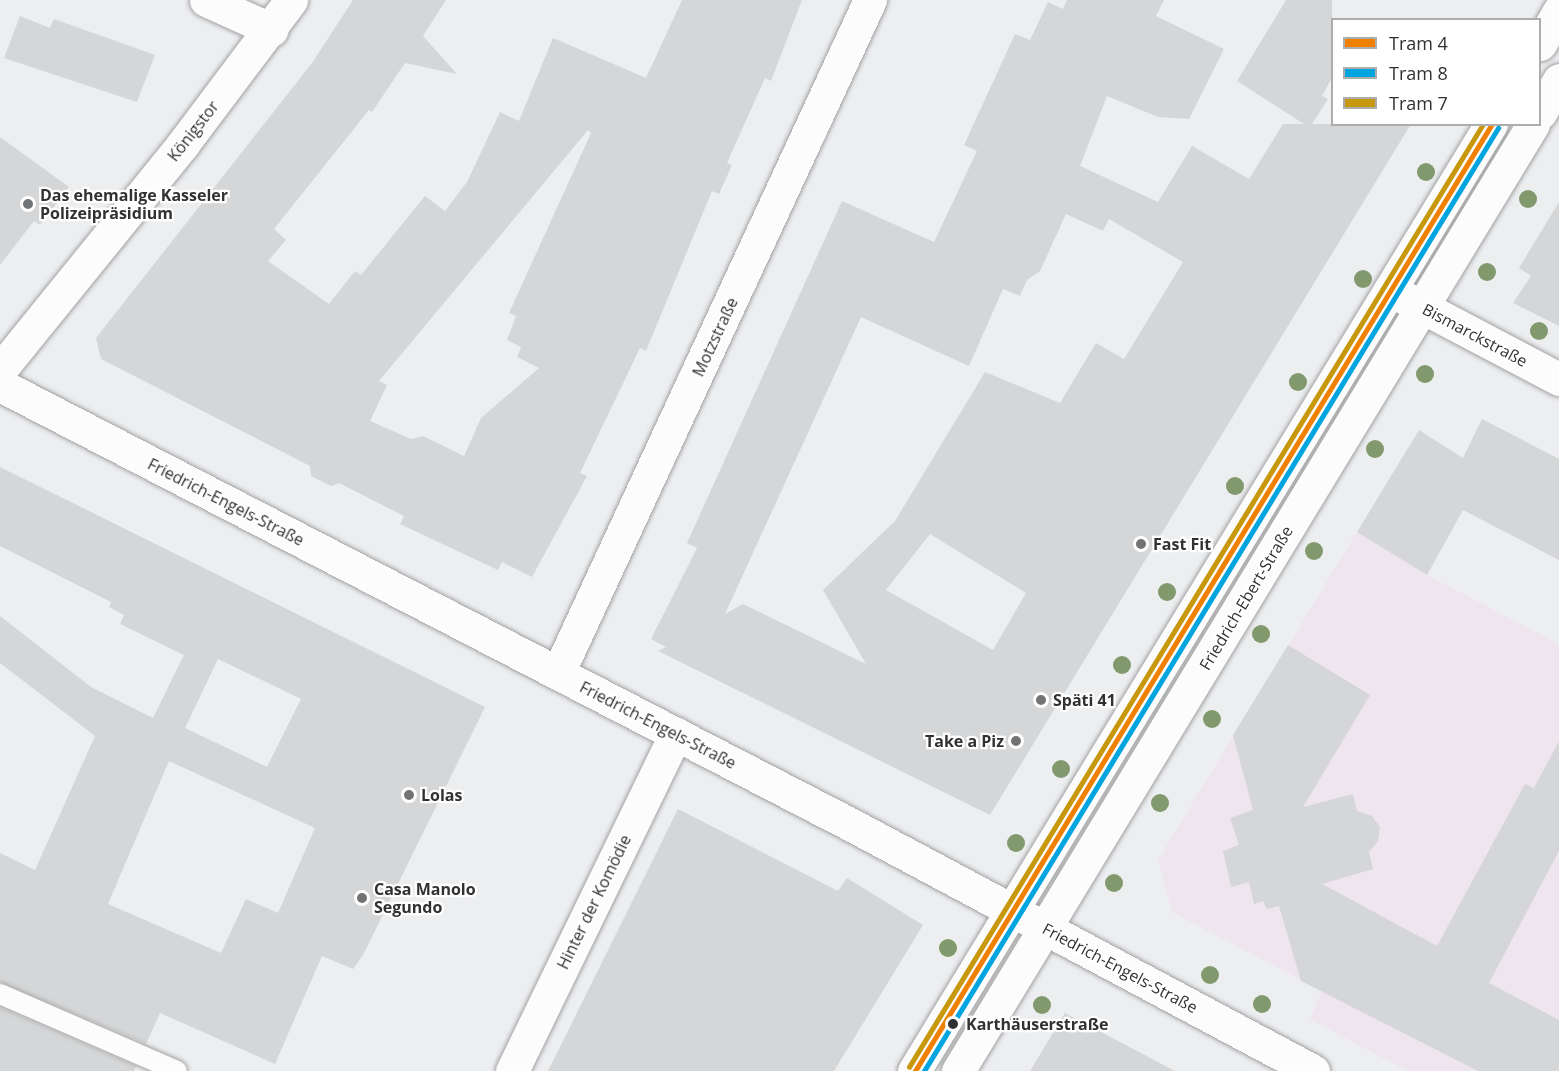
<!DOCTYPE html>
<html>
<head>
<meta charset="utf-8">
<style>
	body { margin:0 }
	#map { position:relative; width:1559px; height:1071px; overflow:hidden; background:#edeef0; font-family:"Open Sans",sans-serif }
	div>[style] { position:absolute }
	[style*='--x'] { left:calc(var(--x)*1px); top:calc(var(--y)*1px); width:calc(var(--w)*1px); rotate:calc(var(--a)*1deg) }
	.commercial>* { inset:0; background:#efe5ee }
	.building>* { inset:0; background:#d5d6d7 }
	.path>* { height:4px; margin-top:-2px; transform-origin:0; background:repeating-linear-gradient(90deg,#cecfcf 0 4.5px,transparent 0 7.5px) }
	.roads { filter:drop-shadow(0 0 2px #a1a2a3) drop-shadow(0 0 2px #a1a2a3) }
	.lane>* { height:20px; margin:-10px; padding:0 10px; transform-origin:10px; border-radius:10px; background:#fcfcfd }
	.street>* { height:33px; margin:-16.5px; padding:0 16.5px; transform-origin:16.5px; border-radius:16.5px; background:#fcfcfd }
	.secondary>* { height:33px; margin:-16.5px; padding:0 16.5px; transform-origin:16.5px; border-radius:16.5px; background:#fcfcfd }
	.tram-1>* { height:4.5px; margin:-2.25px; padding:0 2.25px; transform-origin:2.25px; border-radius:2.25px; background:#f08100 }
	.tram-2>* { height:4.5px; margin:-2.25px; padding:0 2.25px; transform-origin:2.25px; border-radius:2.25px; background:#00a5df }
	.tram-3>* { height:4.5px; margin:-2.25px; padding:0 2.25px; transform-origin:2.25px; border-radius:2.25px; background:#c8980c }
	.trees>* { width:18px; height:18px; margin:-9px; border-radius:50%; background:#82996d }
	.dots>* { width:16px; height:16px; translate:-50% -50%; box-sizing:border-box; border:3px solid #fff; border-radius:50% }
	span { translate:-50% -50%; white-space:nowrap; text-align:center; line-height:1.15; -webkit-text-stroke:4.5px #fff; paint-order:stroke }
	.street-label { font-size:16px; color:#303132 }
	.poi-label { font-size:16px; color:#303132; font-weight:700 }
	.left { translate:0 -50%; text-align:left }
	.right { translate:-100% -50%; text-align:right }
	.stop-label { font-size:16px; color:#303132; font-weight:700 }
	.legend { position:absolute; left:1331px; top:18px; width:210px; height:108px; box-sizing:border-box; background:#fff; border:2px solid #acadad; margin:0; padding:8px 10px; list-style:none; font-size:18px; color:#303132 }
	.legend li { display:flex; align-items:center; gap:12px; height:30px }
	.legend b { width:30px; border:2px solid #acadad }
</style>
</head>
<body>
<div id="map">
	<div class="commercial">
		<div style="clip-path:polygon(1357px 532px,1427px 575px,1559px 644px,1559px 1071px,1407px 1071px,1310px 1019px,1322px 991px,1172px 912px,1158px 860px)"></div>
	</div>
	<div class="building">
		<div style="clip-path:polygon(evenodd,353px 0,446px 0,423px 36px,457px 74px,405px 63px,372px 112px,369px 110px,274px 229px,286px 240px,268px 261px,329px 304px,355px 271px,361px 275px,425px 196px,445px 211px,467px 182px,500px 112px,519px 121px,553px 38px,646px 78px,682px 0,802px 0,771px 81px,765px 78px,727px 163px,732px 165px,719px 194px,712px 191px,646px 351px,640px 348px,580px 473px,587px 476px,532px 577px,502px 562px,498px 570px,400px 524px,404px 516px,339px 483px,331px 486px,311px 476px,310px 466px,101px 359px,96px 338px,312px 63px,353px 0,588px 130px,591px 133px,509px 313px,516px 316px,507px 340px,521px 347px,517px 357px,539px 368px,481px 418px,464px 456px,423px 436px,411px 439px,370px 421px,387px 385px,379px 381px,588px 130px)"></div>
		<div style="clip-path:polygon(evenodd,1067px 0,1164px 0,1156px 16px,1224px 49px,1189px 119px,1158px 117px,1107px 96px,1080px 166px,1158px 202px,1192px 146px,1249px 179px,1283px 124px,1304px 124px,1237px 81px,1286px 0,1332px 0,1332px 78px,1322px 96px,1328px 99px,1312px 124px,1411px 124px,990px 815px,658px 651px,666px 647px,651px 639px,697px 548px,687px 543px,842px 201px,934px 242px,977px 151px,964px 145px,1015px 34px,1030px 40px,1048px 2px,1063px 9px,1067px 0,1066px 214px,1103px 231px,1109px 219px,1183px 262px,1124px 359px,1096px 343px,1060px 403px,985px 372px,895px 521px,823px 590px,866px 664px,743px 604px,725px 614px,861px 317px,969px 366px,1003px 289px,1020px 296px,1027px 280px,1040px 271px,1066px 214px,1067px 0,930px 534px,1026px 593px,993px 650px,886px 590px,930px 534px)"></div>
		<div style="clip-path:polygon(20px 16px,50px 28px,54px 19px,155px 55px,137px 102px,4px 58px)"></div>
		<div style="clip-path:polygon(0 137px,69px 187px,40px 225px,34px 221px,0 265px)"></div>
		<div style="clip-path:polygon(1559px 202px,1559px 326px,1513px 303px,1531px 276px,1519px 268px)"></div>
		<div style="clip-path:polygon(1482px 419px,1559px 459px,1559px 560px,1463px 510px,1427px 575px,1357px 532px,1419px 430px,1463px 458px)"></div>
		<div style="clip-path:polygon(evenodd,0 467px,485px 707px,363px 955px,353px 969px,322px 956px,275px 1064px,160px 1013px,146px 1044px,0 982px,0 853px,35px 870px,95px 736px,0 663px,0 616px,91px 687px,153px 718px,184px 655px,120px 624px,124px 615px,109px 607px,111px 602px,0 546px,0 467px,218px 659px,301px 699px,267px 767px,185px 728px,218px 659px,0 467px,169px 761px,315px 828px,278px 913px,246px 899px,221px 953px,108px 904px,169px 761px)"></div>
		<div style="clip-path:polygon(1288px 645px,1370px 695px,1303px 807px,1353px 794px,1357px 811px,1372px 816px,1380px 827px,1378px 841px,1369px 852px,1373px 869px,1322px 884px,1437px 946px,1525px 784px,1534px 788px,1559px 741px,1559px 851px,1489px 983px,1559px 1020px,1559px 1071px,1478px 1071px,1301px 981px,1279px 906px,1267px 909px,1263px 901px,1254px 904px,1249px 882px,1231px 887px,1223px 851px,1239px 845px,1230px 818px,1253px 810px,1233px 735px)"></div>
		<div style="clip-path:polygon(678px 809px,838px 891px,847px 878px,923px 925px,834px 1071px,548px 1071px)"></div>
		<div style="clip-path:polygon(0 1007px,136px 1066px,134px 1071px,0 1071px)"></div>
		<div style="clip-path:polygon(1065px 1013px,1175px 1071px,1030px 1071px)"></div>
	</div>
	<div class="path">
		<div style="--x:1032;--y:1024;--w:14;--a:30"></div>
	</div>
	<div class="roads">
		<div class="lane">
			<div style="--x:0;--y:994;--w:193;--a:23.5"></div>
		</div>
		<div class="street">
			<div style="--x:206;--y:0;--w:72;--a:24.4"></div>
			<div style="--x:1390;--y:290;--w:191;--a:27.8"></div>
			<div style="--x:0;--y:370;--w:291;--a:-51"></div>
			<div style="--x:183;--y:144;--w:180;--a:-53.1"></div>
			<div style="--x:0;--y:385;--w:954;--a:27.32"></div>
			<div style="--x:848;--y:823;--w:527;--a:28.07"></div>
			<div style="--x:558;--y:673;--w:742;--a:-65.13"></div>
			<div style="--x:512;--y:1071;--w:375;--a:-64.1"></div>
		</div>
		<div class="secondary">
			<div style="--x:1540;--y:44;--w:38;--a:-60"></div>
			<div style="--x:1540;--y:113;--w:38;--a:-60"></div>
			<div style="--x:914;--y:1071;--w:1109;--a:-58.65"></div>
			<div style="--x:958;--y:1071;--w:1108;--a:-58.73"></div>
		</div>
	</div>
	<div class="tram-1">
		<div style="--x:915;--y:1071;--w:1109;--a:-58.65"></div>
	</div>
	<div class="tram-2">
		<div style="--x:924;--y:1071;--w:1104;--a:-58.67"></div>
	</div>
	<div class="tram-3">
		<div style="--x:909;--y:1067;--w:1104;--a:-58.67"></div>
	</div>
	<div class="trees">
		<div style="left:1426px;top:172px"></div>
		<div style="left:1528px;top:199px"></div>
		<div style="left:1487px;top:272px"></div>
		<div style="left:1363px;top:279px"></div>
		<div style="left:1539px;top:331px"></div>
		<div style="left:1425px;top:374px"></div>
		<div style="left:1298px;top:382px"></div>
		<div style="left:1375px;top:449px"></div>
		<div style="left:1235px;top:486px"></div>
		<div style="left:1314px;top:551px"></div>
		<div style="left:1167px;top:592px"></div>
		<div style="left:1261px;top:634px"></div>
		<div style="left:1122px;top:665px"></div>
		<div style="left:1212px;top:719px"></div>
		<div style="left:1061px;top:769px"></div>
		<div style="left:1160px;top:803px"></div>
		<div style="left:1016px;top:843px"></div>
		<div style="left:1114px;top:883px"></div>
		<div style="left:948px;top:948px"></div>
		<div style="left:1210px;top:975px"></div>
		<div style="left:1262px;top:1004px"></div>
		<div style="left:1042px;top:1005px"></div>
	</div>
	<div class="dots">
		<div style="left:28px;top:204px;background:#727374"></div>
		<div style="left:1141px;top:544px;background:#727374"></div>
		<div style="left:1041px;top:700px;background:#727374"></div>
		<div style="left:1016px;top:741px;background:#727374"></div>
		<div style="left:409px;top:795px;background:#727374"></div>
		<div style="left:362px;top:898px;background:#727374"></div>
		<div style="left:953px;top:1024px;background:#303132"></div>
	</div>
	<div class="street-label">
		<span style="left:193px;top:131px;rotate:-52deg">Königstor</span>
		<span style="left:1475px;top:335px;rotate:28deg">Bismarckstraße</span>
		<span style="left:715px;top:337px;rotate:-65deg">Motzstraße</span>
		<span style="left:226px;top:502px;rotate:27deg">Friedrich-Engels-Straße</span>
		<span style="left:1246px;top:598px;rotate:-59deg">Friedrich-Ebert-Straße</span>
		<span style="left:658px;top:725px;rotate:27deg">Friedrich-Engels-Straße</span>
		<span style="left:594px;top:902px;rotate:-64deg">Hinter der Komödie</span>
		<span style="left:1120px;top:968px;rotate:28deg">Friedrich-Engels-Straße</span>
	</div>
	<div class="poi-label">
		<span class="left" style="left:40px;top:204px">Das ehemalige Kasseler<br>Polizeipräsidium</span>
		<span class="left" style="left:1153px;top:544px">Fast Fit</span>
		<span class="left" style="left:1053px;top:700px">Späti 41</span>
		<span class="right" style="left:1004px;top:741px">Take a Piz</span>
		<span class="left" style="left:421px;top:795px">Lolas</span>
		<span class="left" style="left:374px;top:898px">Casa Manolo<br>Segundo</span>
	</div>
	<div class="stop-label">
		<span class="left" style="left:966px;top:1024px">Karthäuserstraße</span>
	</div>
	<ul class="legend">
	<li><b style="height:8px;background:#f08100"></b>Tram 4</li>
	<li><b style="height:8px;background:#00a5df"></b>Tram 8</li>
	<li><b style="height:8px;background:#c8980c"></b>Tram 7</li>
	</ul>
</div>
</body>
</html>
